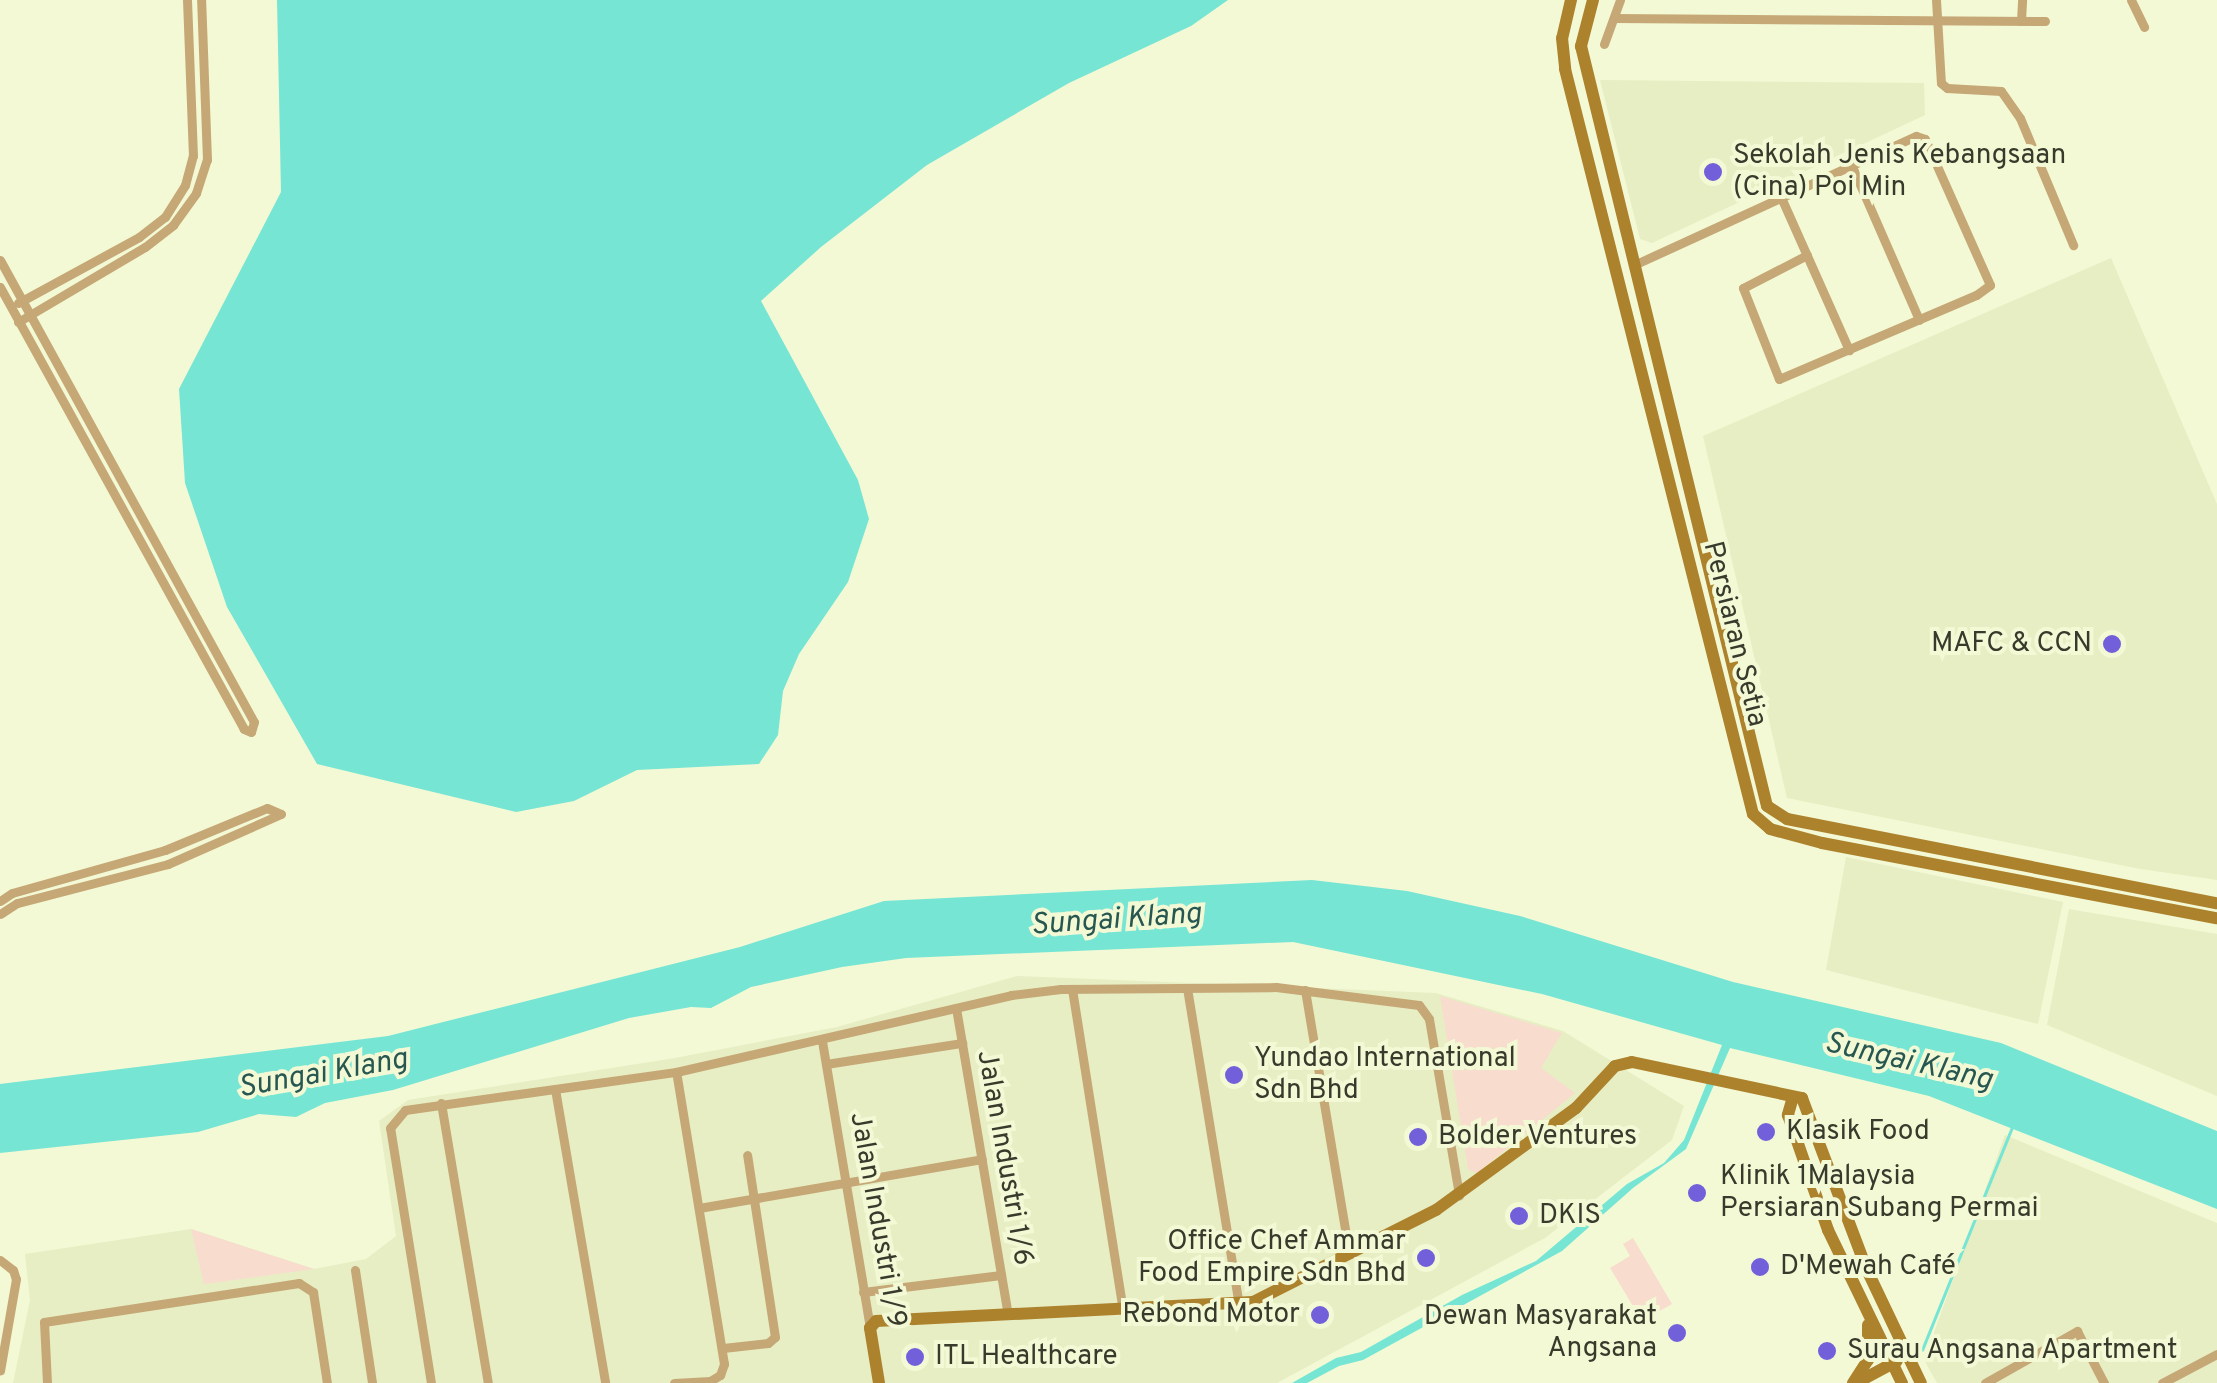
<!DOCTYPE html>
<html>
<head>
<meta charset="utf-8">
<style>
	body { margin:0 }
	#map { position:relative; width:2217px; height:1383px; overflow:hidden; background:#f3f9d5; font-family:Overpass,sans-serif }
	div>[style] { position:absolute }
	[style*='--x'] { left:calc(var(--x)*1px); top:calc(var(--y)*1px); width:calc(var(--w)*1px); rotate:calc(var(--a)*1deg) }
	.built>* { inset:0; background:#e7eec4 }
	.green>* { inset:0; background:#f8dcce }
	.water>* { inset:0; background:#76e5d4 }
	.stream>* { height:2.5px; margin:-1.25px; padding:0 1.25px; transform-origin:1.25px; border-radius:1.25px; background:#76e5d4 }
	.street>* { height:9px; margin:-4.5px; padding:0 4.5px; transform-origin:4.5px; border-radius:4.5px; background:#c5a876 }
	.secondary>* { height:12px; margin:-6px; padding:0 6px; transform-origin:6px; border-radius:6px; background:#ad822d }
	.dots>* { width:28px; height:28px; translate:-50% -50%; box-sizing:border-box; border:5px solid #f3f9d5; border-radius:50% }
	span { translate:-50% -50%; white-space:nowrap; text-align:center; line-height:1.15; -webkit-text-stroke:8px #f3f9d5; paint-order:stroke }
	.poi-label { font-size:28px; color:#383a2c }
	.left { translate:0 -50%; text-align:left }
	.right { translate:-100% -50%; text-align:right }
	.street-label { font-size:28px; color:#383a2c }
	.water-label { font-size:30px; color:#275751; font-style:italic }
</style>
</head>
<body>
<div id="map">
	<div class="built">
		<div style="clip-path:polygon(1600px 80px,1924px 83px,1925px 115px,1652px 243px,1640px 239px)"></div>
		<div style="clip-path:polygon(2111px 258px,2217px 504px,2217px 880px,2140px 869px,1787px 798px,1703px 436px)"></div>
		<div style="clip-path:polygon(1846px 857px,2063px 902px,2038px 1024px,1826px 970px)"></div>
		<div style="clip-path:polygon(2069px 909px,2217px 934px,2217px 1096px,2047px 1025px)"></div>
		<div style="clip-path:polygon(1017px 976px,1436px 993px,1563px 1031px,1684px 1106px,1672px 1140px,1545px 1238px,1277px 1383px,13px 1383px,30px 1300px,25px 1254px,191px 1229px,314px 1269px,366px 1259px,396px 1236px,379px 1121px,408px 1100px,675px 1058px,837px 1027px)"></div>
		<div style="clip-path:polygon(2005px 1135px,2217px 1223px,2217px 1383px,1937px 1383px,1924px 1360px)"></div>
	</div>
	<div class="green">
		<div style="clip-path:polygon(1440px 996px,1562px 1033px,1541px 1068px,1575px 1093px,1477px 1173px,1468px 1169px)"></div>
		<div style="clip-path:polygon(191px 1229px,314px 1269px,204px 1284px)"></div>
		<div style="clip-path:polygon(1633px 1238px,1672px 1304px,1642px 1321px,1610px 1268px,1630px 1256px,1623px 1244px)"></div>
	</div>
	<div class="water">
		<div style="clip-path:polygon(277px 0,1228px 0,1191px 26px,1069px 83px,927px 165px,821px 247px,761px 301px,858px 480px,869px 519px,848px 582px,799px 654px,783px 691px,778px 735px,759px 764px,637px 770px,574px 801px,516px 812px,317px 764px,227px 607px,185px 483px,179px 389px,281px 192px)"></div>
		<div style="clip-path:polygon(1312px 880px,1407px 891px,1520px 916px,1733px 982px,2001px 1043px,2217px 1131px,2217px 1209px,1929px 1096px,1730px 1048px,1686px 1149px,1633px 1188px,1562px 1251px,1363px 1360px,1339px 1366px,1307px 1383px,1292px 1383px,1336px 1358px,1361px 1352px,1462px 1295px,1536px 1261px,1627px 1184px,1664px 1163px,1684px 1140px,1722px 1045px,1542px 994px,1293px 942px,906px 958px,842px 967px,751px 987px,711px 1008px,691px 1007px,629px 1018px,393px 1090px,325px 1103px,296px 1117px,259px 1114px,198px 1132px,0 1153px,0 1084px,388px 1036px,740px 947px,884px 901px)"></div>
	</div>
	<div class="stream">
		<div style="--x:1922;--y:1350;--w:243;--a:-68"></div>
	</div>
	<div class="street">
		<div style="--x:1936;--y:0;--w:83;--a:86.6"></div>
		<div style="--x:1941;--y:83;--w:8;--a:40"></div>
		<div style="--x:1947;--y:88;--w:54;--a:3.2"></div>
		<div style="--x:2001;--y:91;--w:33;--a:55"></div>
		<div style="--x:2020;--y:118;--w:138;--a:67.3"></div>
		<div style="--x:2131;--y:0;--w:30;--a:64"></div>
		<div style="--x:1614;--y:18;--w:431;--a:0.4"></div>
		<div style="--x:2021;--y:21;--w:21;--a:-87"></div>
		<div style="--x:1604;--y:44;--w:47;--a:-70"></div>
		<div style="--x:1851;--y:164;--w:170;--a:66.4"></div>
		<div style="--x:1780;--y:195;--w:170;--a:66"></div>
		<div style="--x:0;--y:260;--w:527;--a:61.2"></div>
		<div style="--x:254;--y:722;--w:10;--a:107"></div>
		<div style="--x:251;--y:732;--w:8;--a:-157"></div>
		<div style="--x:244;--y:729;--w:505;--a:-118.9"></div>
		<div style="--x:1636;--y:264;--w:308;--a:-24.6"></div>
		<div style="--x:1916;--y:136;--w:9;--a:18"></div>
		<div style="--x:1925;--y:139;--w:160;--a:66"></div>
		<div style="--x:1990;--y:285;--w:17;--a:144"></div>
		<div style="--x:1976;--y:295;--w:214;--a:156.9"></div>
		<div style="--x:1779;--y:379;--w:98;--a:-111.6"></div>
		<div style="--x:1743;--y:288;--w:72;--a:-27.3"></div>
		<div style="--x:18;--y:303;--w:138;--a:-28.6"></div>
		<div style="--x:139;--y:237;--w:33;--a:-38"></div>
		<div style="--x:165;--y:217;--w:38;--a:-58"></div>
		<div style="--x:185;--y:185;--w:30;--a:-75"></div>
		<div style="--x:193;--y:156;--w:156;--a:-92.2"></div>
		<div style="--x:18;--y:322;--w:147;--a:-30.6"></div>
		<div style="--x:145;--y:247;--w:36;--a:-38"></div>
		<div style="--x:173;--y:225;--w:39;--a:-54"></div>
		<div style="--x:196;--y:193;--w:35;--a:-72"></div>
		<div style="--x:207;--y:160;--w:160;--a:-92.1"></div>
		<div style="--x:0;--y:901;--w:14;--a:-34"></div>
		<div style="--x:12;--y:893;--w:159;--a:-15.7"></div>
		<div style="--x:165;--y:850;--w:110;--a:-22.4"></div>
		<div style="--x:267;--y:808;--w:15;--a:23"></div>
		<div style="--x:281;--y:814;--w:124;--a:156.1"></div>
		<div style="--x:168;--y:864;--w:156;--a:165.5"></div>
		<div style="--x:17;--y:903;--w:20;--a:147"></div>
		<div style="--x:1187;--y:988;--w:321;--a:80.7"></div>
		<div style="--x:1072;--y:989;--w:325;--a:81"></div>
		<div style="--x:1305;--y:990;--w:268;--a:80.5"></div>
		<div style="--x:956;--y:1008;--w:311;--a:80.4"></div>
		<div style="--x:822;--y:1041;--w:291;--a:80.5"></div>
		<div style="--x:826;--y:1064;--w:138;--a:-8.8"></div>
		<div style="--x:555;--y:1089;--w:298;--a:80.3"></div>
		<div style="--x:441;--y:1103;--w:284;--a:80.5"></div>
		<div style="--x:699;--y:1208;--w:287;--a:-9.8"></div>
		<div style="--x:0;--y:1260;--w:16;--a:38"></div>
		<div style="--x:13;--y:1270;--w:9;--a:72"></div>
		<div style="--x:16;--y:1279;--w:93;--a:99.9"></div>
		<div style="--x:355;--y:1270;--w:114;--a:81.4"></div>
		<div style="--x:863;--y:1292;--w:139;--a:-7"></div>
		<div style="--x:723;--y:1348;--w:45;--a:-6.3"></div>
		<div style="--x:768;--y:1343;--w:9;--a:-41"></div>
		<div style="--x:775;--y:1337;--w:184;--a:-98.7"></div>
		<div style="--x:47;--y:1383;--w:61;--a:-92.8"></div>
		<div style="--x:44;--y:1322;--w:258;--a:-8.7"></div>
		<div style="--x:299;--y:1283;--w:17;--a:33"></div>
		<div style="--x:313;--y:1292;--w:92;--a:81.3"></div>
		<div style="--x:431;--y:1383;--w:258;--a:-99.1"></div>
		<div style="--x:390;--y:1128;--w:23;--a:-50"></div>
		<div style="--x:405;--y:1110;--w:274;--a:-8"></div>
		<div style="--x:676;--y:1072;--w:344;--a:-12.9"></div>
		<div style="--x:1011;--y:995;--w:50;--a:-6.8"></div>
		<div style="--x:1061;--y:989;--w:215;--a:-0.5"></div>
		<div style="--x:1276;--y:987;--w:144;--a:7.2"></div>
		<div style="--x:1419;--y:1005;--w:17;--a:54"></div>
		<div style="--x:1429;--y:1019;--w:179;--a:80.3"></div>
		<div style="--x:674;--y:1383;--w:36;--a:-3"></div>
		<div style="--x:710;--y:1381;--w:12;--a:-31"></div>
		<div style="--x:720;--y:1375;--w:12;--a:-70"></div>
		<div style="--x:724;--y:1364;--w:296;--a:-99.3"></div>
		<div style="--x:1985;--y:1383;--w:106;--a:-29.5"></div>
		<div style="--x:2077;--y:1331;--w:59;--a:62.6"></div>
		<div style="--x:2162;--y:1383;--w:62;--a:-27.8"></div>
	</div>
	<div class="secondary">
		<div style="--x:1571;--y:0;--w:39;--a:103"></div>
		<div style="--x:1562;--y:38;--w:31;--a:84"></div>
		<div style="--x:1565;--y:69;--w:768;--a:75.84"></div>
		<div style="--x:1753;--y:814;--w:23;--a:41"></div>
		<div style="--x:1770;--y:829;--w:54;--a:15.1"></div>
		<div style="--x:1822;--y:843;--w:402;--a:10.8"></div>
		<div style="--x:1593;--y:0;--w:48;--a:104.6"></div>
		<div style="--x:1581;--y:46;--w:782;--a:76.25"></div>
		<div style="--x:1767;--y:806;--w:24;--a:33"></div>
		<div style="--x:1787;--y:819;--w:438;--a:11.1"></div>
		<div style="--x:1793;--y:1097;--w:19;--a:106"></div>
		<div style="--x:1788;--y:1115;--w:122;--a:70.8"></div>
		<div style="--x:1828;--y:1230;--w:170;--a:64.2"></div>
		<div style="--x:1858;--y:1382;--w:44;--a:-28.3"></div>
		<div style="--x:879;--y:1383;--w:56;--a:-99.3"></div>
		<div style="--x:870;--y:1328;--w:9;--a:-49"></div>
		<div style="--x:876;--y:1321;--w:377;--a:-2.9"></div>
		<div style="--x:1253;--y:1302;--w:205;--a:-26.7"></div>
		<div style="--x:1436;--y:1210;--w:173;--a:-36.1"></div>
		<div style="--x:1576;--y:1108;--w:57;--a:-47.1"></div>
		<div style="--x:1615;--y:1066;--w:17;--a:-13"></div>
		<div style="--x:1632;--y:1062;--w:174;--a:12"></div>
		<div style="--x:1802;--y:1098;--w:184;--a:69.3"></div>
		<div style="--x:1867;--y:1270;--w:125;--a:64.5"></div>
		<div style="--x:1853;--y:1383;--w:27;--a:-57"></div>
		<div style="--x:1868;--y:1360;--w:35;--a:-90"></div>
	</div>
	<div class="dots">
		<div style="left:1713px;top:172px;background:#7160da"></div>
		<div style="left:2112px;top:644px;background:#7160da"></div>
		<div style="left:1234px;top:1075px;background:#7160da"></div>
		<div style="left:1766px;top:1132px;background:#7160da"></div>
		<div style="left:1418px;top:1137px;background:#7160da"></div>
		<div style="left:1697px;top:1193px;background:#7160da"></div>
		<div style="left:1519px;top:1216px;background:#7160da"></div>
		<div style="left:1426px;top:1258px;background:#7160da"></div>
		<div style="left:1760px;top:1267px;background:#7160da"></div>
		<div style="left:1320px;top:1315px;background:#7160da"></div>
		<div style="left:1677px;top:1333px;background:#7160da"></div>
		<div style="left:1827px;top:1351px;background:#7160da"></div>
		<div style="left:915px;top:1357px;background:#7160da"></div>
	</div>
	<div class="poi-label">
		<span class="left" style="left:1733px;top:172px">Sekolah Jenis Kebangsaan<br>(Cina) Poi Min</span>
		<span class="right" style="left:2092px;top:644px">MAFC &amp; CCN</span>
		<span class="left" style="left:1254px;top:1075px">Yundao International<br>Sdn Bhd</span>
		<span class="left" style="left:1786px;top:1132px">Klasik Food</span>
		<span class="left" style="left:1438px;top:1137px">Bolder Ventures</span>
		<span class="left" style="left:1720px;top:1193px">Klinik 1Malaysia<br>Persiaran Subang Permai</span>
		<span class="left" style="left:1539px;top:1216px">DKIS</span>
		<span class="right" style="left:1406px;top:1258px">Office Chef Ammar<br>Food Empire Sdn Bhd</span>
		<span class="left" style="left:1780px;top:1267px">D'Mewah Café</span>
		<span class="right" style="left:1300px;top:1315px">Rebond Motor</span>
		<span class="right" style="left:1657px;top:1333px">Dewan Masyarakat<br>Angsana</span>
		<span class="left" style="left:1847px;top:1351px">Surau Angsana Apartment</span>
		<span class="left" style="left:935px;top:1357px">ITL Healthcare</span>
	</div>
	<div class="street-label">
		<span style="left:1734px;top:634px;rotate:76deg">Persiaran Setia</span>
		<span style="left:1004px;top:1158px;rotate:80deg">Jalan Industri 1/6</span>
		<span style="left:877px;top:1220px;rotate:80deg">Jalan Industri 1/9</span>
	</div>
	<div class="water-label">
		<span style="left:1116px;top:921px;rotate:-4deg">Sungai Klang</span>
		<span style="left:1908px;top:1063px;rotate:13deg">Sungai Klang</span>
		<span style="left:323px;top:1075px;rotate:-10deg">Sungai Klang</span>
	</div>
</div>
</body>
</html>
